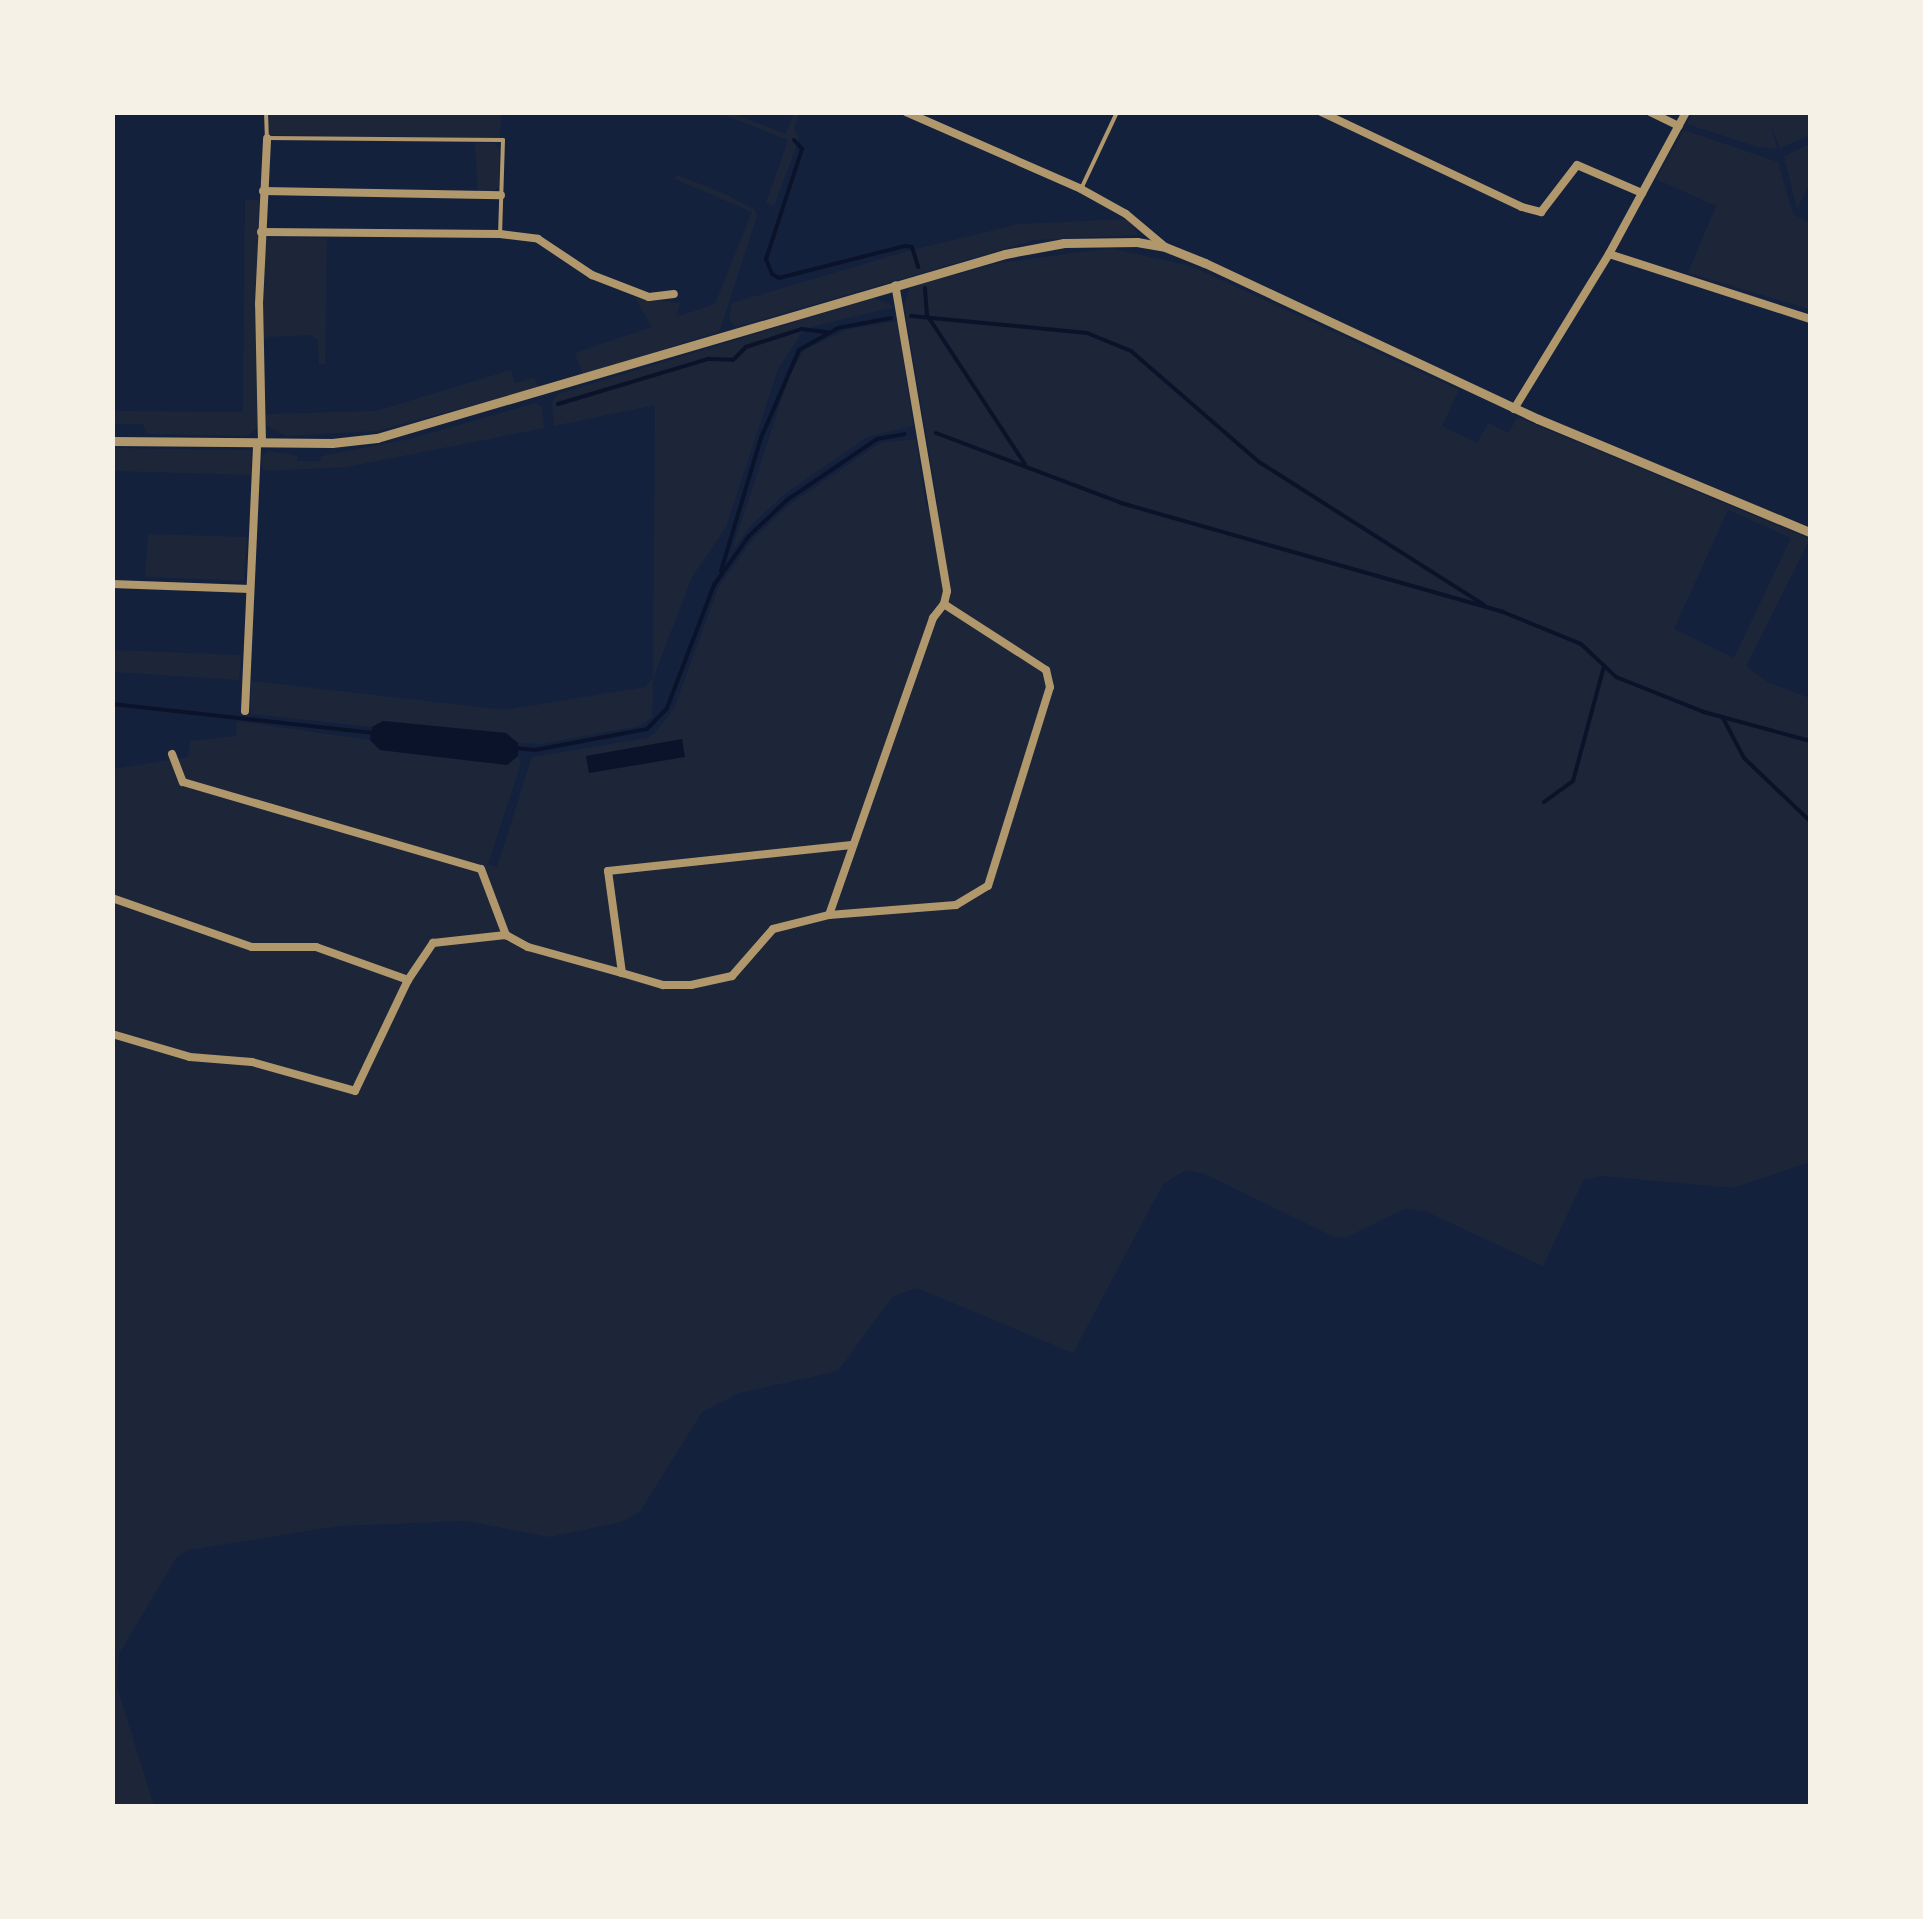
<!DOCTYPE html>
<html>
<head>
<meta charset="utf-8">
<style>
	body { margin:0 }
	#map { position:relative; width:1923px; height:1919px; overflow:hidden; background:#14213d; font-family:Raleway,sans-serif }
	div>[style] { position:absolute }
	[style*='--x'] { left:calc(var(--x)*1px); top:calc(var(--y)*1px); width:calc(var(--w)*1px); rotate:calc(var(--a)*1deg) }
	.green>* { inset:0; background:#1d2539 }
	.water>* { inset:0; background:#0b132b }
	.stream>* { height:4px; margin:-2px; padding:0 2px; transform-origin:2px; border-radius:2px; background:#0b132b }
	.service>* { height:4px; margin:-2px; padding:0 2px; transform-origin:2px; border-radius:2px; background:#b1986c }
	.minor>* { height:8px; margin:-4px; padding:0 4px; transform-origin:4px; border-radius:4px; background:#b1986c }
	.tertiary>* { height:9px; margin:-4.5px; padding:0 4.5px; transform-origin:4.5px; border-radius:4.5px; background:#b1986c }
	span { translate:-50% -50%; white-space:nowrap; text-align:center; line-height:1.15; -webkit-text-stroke:10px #f6f1e7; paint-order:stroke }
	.frame { position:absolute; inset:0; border:115px solid #f6f1e7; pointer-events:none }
</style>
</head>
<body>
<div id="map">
	<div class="green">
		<div style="clip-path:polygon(269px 113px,501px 113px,500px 138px,269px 135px)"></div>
		<div style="clip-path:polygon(719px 113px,731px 113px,786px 134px,794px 113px,799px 113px,794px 129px,799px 139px,774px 206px,766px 203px,788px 140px)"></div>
		<div style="clip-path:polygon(1693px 113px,1810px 113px,1810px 135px,1780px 148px,1771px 125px,1777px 149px,1758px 147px,1687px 124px)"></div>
		<div style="clip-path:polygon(1684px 130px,1778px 162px,1793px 214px,1810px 224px,1809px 309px,1688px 273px,1716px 206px,1656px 179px)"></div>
		<div style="clip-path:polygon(475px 143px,495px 143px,499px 149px,499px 187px,492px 192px,478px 192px)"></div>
		<div style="clip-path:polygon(1810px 144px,1810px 183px,1797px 209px,1784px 156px)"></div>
		<div style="clip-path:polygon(677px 175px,725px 194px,755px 210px,757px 216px,721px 327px,718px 332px,583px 375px,575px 353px,652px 327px,635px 298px,680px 303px,676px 317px,715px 304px,752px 212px,675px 179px)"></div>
		<div style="clip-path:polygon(245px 200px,259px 200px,257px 428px,247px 436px,147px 434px,143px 424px,113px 424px,113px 411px,243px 412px)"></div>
		<div style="clip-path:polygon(1128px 219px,1138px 235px,1035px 240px,736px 327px,729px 320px,732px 303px,908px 251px,1019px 224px)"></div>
		<div style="clip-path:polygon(272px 237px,327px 238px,325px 364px,319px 364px,318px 340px,311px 335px,268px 337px,263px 341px,265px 240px)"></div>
		<div style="clip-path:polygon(evenodd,1110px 248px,1191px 266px,1459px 390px,1442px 426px,1477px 443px,1488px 423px,1509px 433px,1517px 417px,1810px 539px,1746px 666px,1769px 683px,1810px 698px,1810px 1162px,1733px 1188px,1602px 1176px,1584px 1179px,1543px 1266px,1425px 1211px,1404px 1209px,1345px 1238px,1334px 1237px,1205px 1174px,1186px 1170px,1163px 1184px,1073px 1353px,917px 1288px,893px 1296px,838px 1371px,739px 1393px,702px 1412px,641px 1510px,625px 1521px,550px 1537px,466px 1521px,339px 1526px,188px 1550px,176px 1558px,119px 1654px,117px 1687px,154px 1806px,113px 1806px,113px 769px,188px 757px,190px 741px,236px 736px,237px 721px,370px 740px,380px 750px,507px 765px,518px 756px,521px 763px,488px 864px,497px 867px,532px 757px,647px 738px,656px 732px,674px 708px,719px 586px,753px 539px,789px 505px,880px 443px,916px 439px,926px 507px,938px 505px,904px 305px,910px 287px,999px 263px,1110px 248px,1728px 510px,1791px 538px,1734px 658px,1674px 629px,1728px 510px)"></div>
		<div style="clip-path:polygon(874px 298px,895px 307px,814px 326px,801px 334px,778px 369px,726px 527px,692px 577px,653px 678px,652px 718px,639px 726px,540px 744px,518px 743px,505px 733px,383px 721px,372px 727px,251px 714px,251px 681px,505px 710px,645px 687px,653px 678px,655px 405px,554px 426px,552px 402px,558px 394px)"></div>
		<div style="clip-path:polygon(898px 321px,913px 426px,867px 437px,786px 493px,749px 527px,731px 553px,790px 374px,804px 350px,848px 329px)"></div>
		<div style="clip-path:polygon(511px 370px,515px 383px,534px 378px,539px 387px,377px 431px,287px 436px,266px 426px,266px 414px,376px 411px)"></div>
		<div style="clip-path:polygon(535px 403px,542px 407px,544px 428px,347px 467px,263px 471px,261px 457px,268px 451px,298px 456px,297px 461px,320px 461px,321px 456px,410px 439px)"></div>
		<div style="clip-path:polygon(113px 448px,251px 450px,251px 475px,113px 471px)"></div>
		<div style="clip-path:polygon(148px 534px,247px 537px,244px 581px,145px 577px)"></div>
		<div style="clip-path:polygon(112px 650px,241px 655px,240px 673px,239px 680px,113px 672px)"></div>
	</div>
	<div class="water">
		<div style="clip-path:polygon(383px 721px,506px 733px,518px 743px,518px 756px,507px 765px,380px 750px,370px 740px,372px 727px)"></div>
		<div style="clip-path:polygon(682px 739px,685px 757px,589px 773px,586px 756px)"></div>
	</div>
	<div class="stream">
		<div style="--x:794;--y:140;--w:12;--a:48"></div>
		<div style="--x:802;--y:149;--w:116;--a:108.1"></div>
		<div style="--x:766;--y:259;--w:16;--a:68"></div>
		<div style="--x:772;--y:274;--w:8;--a:30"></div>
		<div style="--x:779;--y:278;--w:130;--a:-14.3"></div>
		<div style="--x:905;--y:246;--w:7;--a:8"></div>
		<div style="--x:912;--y:247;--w:21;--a:73"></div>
		<div style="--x:925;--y:288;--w:27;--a:86"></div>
		<div style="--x:927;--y:315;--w:178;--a:56.7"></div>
		<div style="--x:911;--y:316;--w:177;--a:5.5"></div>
		<div style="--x:1087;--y:333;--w:48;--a:22.2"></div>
		<div style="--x:1131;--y:351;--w:169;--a:40.9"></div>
		<div style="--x:1259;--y:462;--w:267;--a:32.4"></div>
		<div style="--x:558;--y:404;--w:157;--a:-16.7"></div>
		<div style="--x:708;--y:359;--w:25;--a:2"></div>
		<div style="--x:733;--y:360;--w:18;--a:-45"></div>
		<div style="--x:746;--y:347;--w:59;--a:-17.8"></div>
		<div style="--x:802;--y:329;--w:26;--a:7"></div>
		<div style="--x:936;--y:433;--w:198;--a:20.7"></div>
		<div style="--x:1121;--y:503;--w:397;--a:15.9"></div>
		<div style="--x:1503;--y:612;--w:84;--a:22.3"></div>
		<div style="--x:1581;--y:644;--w:48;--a:43.3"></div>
		<div style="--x:1616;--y:677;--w:95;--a:21.7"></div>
		<div style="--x:1704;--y:712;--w:110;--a:15.3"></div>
		<div style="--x:721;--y:571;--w:139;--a:-73.3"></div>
		<div style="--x:761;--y:438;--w:96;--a:-66.6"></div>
		<div style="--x:799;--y:350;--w:45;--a:-29.4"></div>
		<div style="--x:838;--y:328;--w:54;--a:-10.7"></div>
		<div style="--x:112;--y:704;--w:266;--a:6.3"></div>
		<div style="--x:1723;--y:718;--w:45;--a:62.3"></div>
		<div style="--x:1744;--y:758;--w:91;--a:43.7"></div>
		<div style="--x:515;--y:748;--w:20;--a:6"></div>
		<div style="--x:535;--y:750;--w:114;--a:-10.6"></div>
		<div style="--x:647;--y:729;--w:29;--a:-46"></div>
		<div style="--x:667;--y:708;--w:132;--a:-69.1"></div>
		<div style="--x:714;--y:585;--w:60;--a:-54.5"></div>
		<div style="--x:749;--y:536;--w:52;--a:-43.5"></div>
		<div style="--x:787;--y:500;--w:109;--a:-34.1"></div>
		<div style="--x:877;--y:439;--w:28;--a:-10"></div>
		<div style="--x:1544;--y:802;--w:36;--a:-36"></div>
		<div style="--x:1573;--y:781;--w:119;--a:-74.9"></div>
	</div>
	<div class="service">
		<div style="--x:266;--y:112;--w:26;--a:88"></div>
		<div style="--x:267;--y:138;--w:236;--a:0.5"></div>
		<div style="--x:503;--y:140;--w:93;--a:91.8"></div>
		<div style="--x:1081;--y:189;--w:85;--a:-64.9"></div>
	</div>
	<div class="minor">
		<div style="--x:906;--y:112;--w:191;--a:23.7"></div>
		<div style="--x:1081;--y:189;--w:51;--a:29.1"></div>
		<div style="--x:1126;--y:214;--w:51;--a:40.2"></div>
		<div style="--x:1321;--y:112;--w:222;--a:25.3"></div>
		<div style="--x:1522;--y:207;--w:20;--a:15"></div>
		<div style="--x:1541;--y:212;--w:59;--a:-52.5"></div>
		<div style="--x:1577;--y:165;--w:71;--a:23.3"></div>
		<div style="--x:1650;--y:112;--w:32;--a:26"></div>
		<div style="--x:263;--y:191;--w:238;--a:1"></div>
		<div style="--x:261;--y:232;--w:239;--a:0.5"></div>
		<div style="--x:500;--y:234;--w:38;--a:7"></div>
		<div style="--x:538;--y:239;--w:65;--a:33.7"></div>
		<div style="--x:592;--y:275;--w:61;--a:21.1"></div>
		<div style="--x:649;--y:297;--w:25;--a:-7"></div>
		<div style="--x:1609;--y:254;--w:211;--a:17.9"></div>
		<div style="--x:1514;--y:409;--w:182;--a:-58.5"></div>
		<div style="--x:1609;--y:254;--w:162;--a:-61.5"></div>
		<div style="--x:262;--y:443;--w:139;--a:-91.2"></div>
		<div style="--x:259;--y:304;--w:166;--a:-87.2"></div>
		<div style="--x:112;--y:584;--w:138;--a:2.1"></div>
		<div style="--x:245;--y:711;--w:268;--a:-87.4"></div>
		<div style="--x:172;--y:754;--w:30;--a:69"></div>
		<div style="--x:183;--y:782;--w:310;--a:16.3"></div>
		<div style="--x:481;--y:869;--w:71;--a:69.3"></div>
		<div style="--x:112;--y:898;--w:148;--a:19.3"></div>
		<div style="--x:252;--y:947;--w:64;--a:0"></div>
		<div style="--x:316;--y:947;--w:98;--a:19.7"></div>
		<div style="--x:408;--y:980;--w:45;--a:-56"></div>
		<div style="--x:433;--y:943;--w:73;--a:-6.3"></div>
		<div style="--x:506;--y:935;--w:25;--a:29"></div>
		<div style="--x:528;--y:947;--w:98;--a:15.5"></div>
		<div style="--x:622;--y:973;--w:103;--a:-97.8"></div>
		<div style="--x:608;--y:871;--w:245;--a:-6.1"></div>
		<div style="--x:829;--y:915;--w:127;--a:-4.5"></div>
		<div style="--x:956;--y:905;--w:37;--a:-31"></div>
		<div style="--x:988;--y:886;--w:208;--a:-72.7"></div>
		<div style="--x:1050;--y:687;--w:17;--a:-103"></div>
		<div style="--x:1046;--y:670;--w:121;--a:-147.1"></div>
		<div style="--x:622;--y:973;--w:43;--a:16.3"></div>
		<div style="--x:663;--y:985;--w:28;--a:0"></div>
		<div style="--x:691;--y:985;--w:42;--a:-12.4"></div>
		<div style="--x:732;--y:976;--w:62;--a:-48.9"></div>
		<div style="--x:773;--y:929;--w:58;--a:-14"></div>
		<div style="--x:829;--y:915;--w:315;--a:-70.7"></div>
		<div style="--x:933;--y:618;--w:18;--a:-52"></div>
		<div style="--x:944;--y:604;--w:13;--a:-77"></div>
		<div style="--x:947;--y:591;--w:310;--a:-99.6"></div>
		<div style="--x:112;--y:1034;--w:81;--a:16.4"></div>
		<div style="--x:190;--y:1057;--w:62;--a:4.6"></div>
		<div style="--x:252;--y:1062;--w:107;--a:15.7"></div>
		<div style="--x:355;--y:1091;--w:123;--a:-64.5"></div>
	</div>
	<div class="tertiary">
		<div style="--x:112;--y:441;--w:220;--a:0.5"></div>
		<div style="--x:332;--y:443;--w:45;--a:-6.3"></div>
		<div style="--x:377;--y:438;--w:654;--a:-16.33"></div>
		<div style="--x:1005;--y:254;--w:60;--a:-10.6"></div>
		<div style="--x:1064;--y:243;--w:73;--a:-0.8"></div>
		<div style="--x:1137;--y:242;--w:28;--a:10"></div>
		<div style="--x:1165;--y:247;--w:43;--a:21.8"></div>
		<div style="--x:1205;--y:263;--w:368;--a:25.1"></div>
		<div style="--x:1538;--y:419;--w:295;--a:22.6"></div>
	</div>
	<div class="frame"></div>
</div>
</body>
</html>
